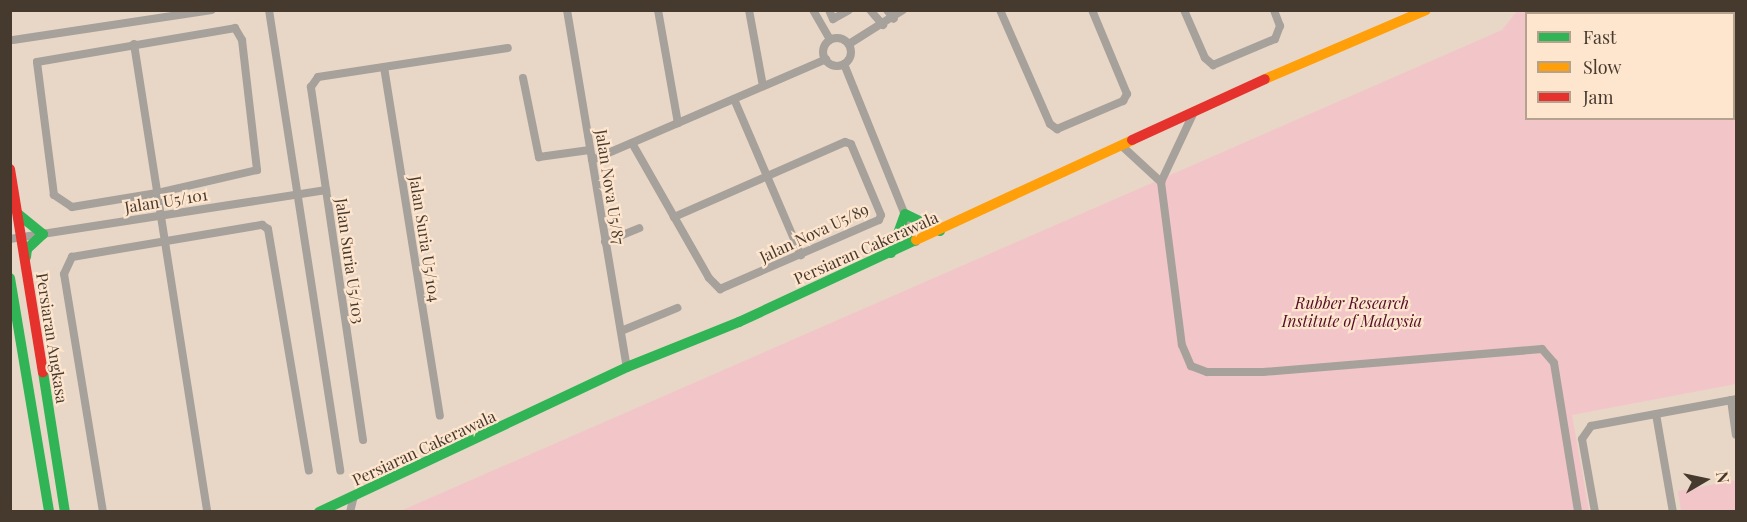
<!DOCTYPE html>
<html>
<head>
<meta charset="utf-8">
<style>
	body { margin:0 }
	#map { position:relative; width:1747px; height:522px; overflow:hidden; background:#e8d7c7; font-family:"Playfair Display",serif }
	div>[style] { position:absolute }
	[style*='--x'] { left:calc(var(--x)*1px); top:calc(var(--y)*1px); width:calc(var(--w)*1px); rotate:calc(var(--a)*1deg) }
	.green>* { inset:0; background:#f2c6c8 }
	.street>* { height:8px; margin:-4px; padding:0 4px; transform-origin:4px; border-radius:4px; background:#a7a19b }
	.street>.ring { margin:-4px; padding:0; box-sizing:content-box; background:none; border:8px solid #a7a19b; border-radius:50% }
	.fast>* { height:10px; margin:-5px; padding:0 5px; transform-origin:5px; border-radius:5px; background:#30b455 }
	.slow>* { height:10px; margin:-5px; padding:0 5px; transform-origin:5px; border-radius:5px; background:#ff9f0a }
	.jam>* { height:10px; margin:-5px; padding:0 5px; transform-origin:5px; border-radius:5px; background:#e5322d }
	span { translate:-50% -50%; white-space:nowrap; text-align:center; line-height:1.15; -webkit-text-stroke:4.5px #fee5ce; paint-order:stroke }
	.street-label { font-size:16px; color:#463a2f }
	.park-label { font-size:16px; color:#540c27; font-style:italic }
	.frame { position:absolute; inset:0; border:12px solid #463a2f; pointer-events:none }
	.legend { position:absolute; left:1525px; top:12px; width:210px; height:108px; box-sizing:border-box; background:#fee5ce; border:2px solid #b4a18e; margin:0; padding:8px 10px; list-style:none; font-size:18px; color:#463a2f }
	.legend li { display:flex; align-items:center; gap:12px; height:30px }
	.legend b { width:30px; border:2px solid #b4a18e }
	.north { position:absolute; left:1675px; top:450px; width:60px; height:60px; -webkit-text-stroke:4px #fee5ce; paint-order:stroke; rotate:81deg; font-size:16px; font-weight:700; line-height:24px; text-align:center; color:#463a2f }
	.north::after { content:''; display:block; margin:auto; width:21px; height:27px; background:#463a2f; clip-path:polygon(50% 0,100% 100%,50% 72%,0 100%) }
</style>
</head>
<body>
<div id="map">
	<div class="green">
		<div style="clip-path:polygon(evenodd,1517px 11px,1736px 11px,1736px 384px,1572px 415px,1589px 511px,398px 512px,1502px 30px,1517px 11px,1526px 14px,1734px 14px,1734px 118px,1526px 118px,1526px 14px)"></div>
		<div style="clip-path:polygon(1736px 480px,1736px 511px,1681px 511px,1678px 491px)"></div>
	</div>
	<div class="street">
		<div style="--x:269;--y:10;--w:466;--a:81.2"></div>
		<div style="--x:567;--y:10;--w:362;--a:80.5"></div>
		<div style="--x:658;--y:10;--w:115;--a:80"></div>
		<div style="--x:749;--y:10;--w:77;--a:79.6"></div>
		<div style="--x:813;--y:10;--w:34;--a:60"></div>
		<div style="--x:829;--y:10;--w:10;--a:66"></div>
		<div style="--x:833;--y:19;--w:18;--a:-29"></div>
		<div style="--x:870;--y:10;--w:20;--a:49"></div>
		<div style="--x:887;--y:10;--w:11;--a:52"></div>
		<div style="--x:1000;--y:10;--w:124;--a:66.3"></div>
		<div style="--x:1050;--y:124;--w:9;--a:36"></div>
		<div style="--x:1057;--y:129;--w:72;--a:-23"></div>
		<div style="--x:1123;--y:101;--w:8;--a:-60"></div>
		<div style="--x:1127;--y:94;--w:91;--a:-112.6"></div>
		<div style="--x:1184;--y:10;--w:52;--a:66.4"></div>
		<div style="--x:1205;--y:58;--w:11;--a:41"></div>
		<div style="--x:1213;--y:65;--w:67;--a:-22.8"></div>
		<div style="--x:1275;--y:39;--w:14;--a:-69"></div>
		<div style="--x:1280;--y:26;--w:17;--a:-111"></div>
		<div style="--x:235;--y:28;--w:14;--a:60"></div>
		<div style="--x:242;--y:40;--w:131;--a:83.4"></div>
		<div style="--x:257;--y:170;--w:103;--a:167"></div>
		<div style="--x:157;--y:193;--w:86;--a:170.6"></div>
		<div style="--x:72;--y:207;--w:22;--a:-146"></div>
		<div style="--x:54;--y:195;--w:134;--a:-97.3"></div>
		<div style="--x:37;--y:62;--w:201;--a:-9.7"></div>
		<div class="ring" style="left:823px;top:38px;width:20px;height:20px"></div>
		<div style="--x:13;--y:40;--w:201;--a:-8.6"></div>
		<div style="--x:134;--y:44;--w:474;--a:81.1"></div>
		<div style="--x:849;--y:44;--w:64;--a:-32.2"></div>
		<div style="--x:844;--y:64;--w:192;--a:68"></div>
		<div style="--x:384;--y:67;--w:353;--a:80.9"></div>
		<div style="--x:523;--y:78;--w:81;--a:78.6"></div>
		<div style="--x:539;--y:157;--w:51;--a:-7.8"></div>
		<div style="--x:734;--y:99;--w:170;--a:66.8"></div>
		<div style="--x:1193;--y:114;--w:75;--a:115.2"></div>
		<div style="--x:1161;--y:182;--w:164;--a:82.7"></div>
		<div style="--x:1182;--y:345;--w:23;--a:67"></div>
		<div style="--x:1191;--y:366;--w:17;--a:21"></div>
		<div style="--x:1207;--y:372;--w:56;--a:0"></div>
		<div style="--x:1263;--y:372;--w:280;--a:-4.7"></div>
		<div style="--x:1542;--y:349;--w:18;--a:49"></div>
		<div style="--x:1554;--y:363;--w:151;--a:80.8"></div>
		<div style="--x:632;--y:143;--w:155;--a:60.3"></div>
		<div style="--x:709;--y:278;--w:16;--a:45"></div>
		<div style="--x:720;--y:289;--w:173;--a:-23.5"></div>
		<div style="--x:879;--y:220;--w:5;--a:-68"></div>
		<div style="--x:881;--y:215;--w:77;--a:-112.9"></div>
		<div style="--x:851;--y:144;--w:6;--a:-162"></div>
		<div style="--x:845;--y:142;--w:187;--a:156.3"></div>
		<div style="--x:1123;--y:147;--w:52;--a:42.6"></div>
		<div style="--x:592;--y:160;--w:255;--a:-23.3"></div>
		<div style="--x:10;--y:239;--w:320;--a:-8.8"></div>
		<div style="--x:605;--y:242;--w:37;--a:-22"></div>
		<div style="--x:621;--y:331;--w:61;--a:-22.3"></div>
		<div style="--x:1731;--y:400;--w:35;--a:82"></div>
		<div style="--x:1656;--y:414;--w:99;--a:80.2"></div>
		<div style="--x:363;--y:440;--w:357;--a:-98.4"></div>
		<div style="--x:311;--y:87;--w:12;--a:-55"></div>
		<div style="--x:318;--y:77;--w:192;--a:-8.7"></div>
		<div style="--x:103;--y:512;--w:241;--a:-99.3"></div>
		<div style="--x:64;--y:274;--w:19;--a:-65"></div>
		<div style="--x:72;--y:257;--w:193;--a:-9.6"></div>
		<div style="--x:262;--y:225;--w:7;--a:34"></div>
		<div style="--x:268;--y:229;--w:245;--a:80.4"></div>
		<div style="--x:350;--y:512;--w:16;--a:-76"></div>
		<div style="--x:1595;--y:512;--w:74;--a:-100.1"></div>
		<div style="--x:1582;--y:439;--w:16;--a:-55"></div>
		<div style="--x:1591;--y:426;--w:147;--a:-10.5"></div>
	</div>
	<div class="fast">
		<div style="--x:18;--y:214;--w:32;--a:39"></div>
		<div style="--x:43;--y:234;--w:22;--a:137"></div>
		<div style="--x:27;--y:249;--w:8;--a:97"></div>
		<div style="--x:891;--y:253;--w:41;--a:-70.3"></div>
		<div style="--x:905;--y:214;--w:39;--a:26"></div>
		<div style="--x:10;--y:278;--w:237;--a:80.5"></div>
		<div style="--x:43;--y:372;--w:142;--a:81.1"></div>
		<div style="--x:319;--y:512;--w:340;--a:-25.2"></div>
		<div style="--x:627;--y:367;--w:121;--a:-21.9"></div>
		<div style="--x:739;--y:322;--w:195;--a:-24.9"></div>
	</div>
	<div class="slow">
		<div style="--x:1265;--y:79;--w:175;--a:-23.2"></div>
		<div style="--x:916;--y:240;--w:238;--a:-24.8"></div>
	</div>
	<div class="jam">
		<div style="--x:1132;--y:140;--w:146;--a:-24.6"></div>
		<div style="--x:10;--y:169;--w:206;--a:80.8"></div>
	</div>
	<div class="street-label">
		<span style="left:610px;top:187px;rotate:81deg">Jalan Nova U5/87</span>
		<span style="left:166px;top:201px;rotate:-9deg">Jalan U5/101</span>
		<span style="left:814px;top:233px;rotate:-25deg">Jalan Nova U5/89</span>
		<span style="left:425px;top:239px;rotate:81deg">Jalan Suria U5/104</span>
		<span style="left:866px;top:248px;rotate:-24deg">Persiaran Cakerawala</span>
		<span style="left:350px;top:261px;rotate:82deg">Jalan Suria U5/103</span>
		<span style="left:52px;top:338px;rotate:81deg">Persiaran Angkasa</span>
		<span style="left:424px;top:448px;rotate:-25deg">Persiaran Cakerawala</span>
	</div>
	<div class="park-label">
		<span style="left:1352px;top:312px">Rubber Research<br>Institute of Malaysia</span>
	</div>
	<div class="frame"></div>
	<ul class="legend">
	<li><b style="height:8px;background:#30b455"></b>Fast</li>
	<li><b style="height:8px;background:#ff9f0a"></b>Slow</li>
	<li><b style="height:8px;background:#e5322d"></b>Jam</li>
	</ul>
	<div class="north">N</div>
</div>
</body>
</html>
